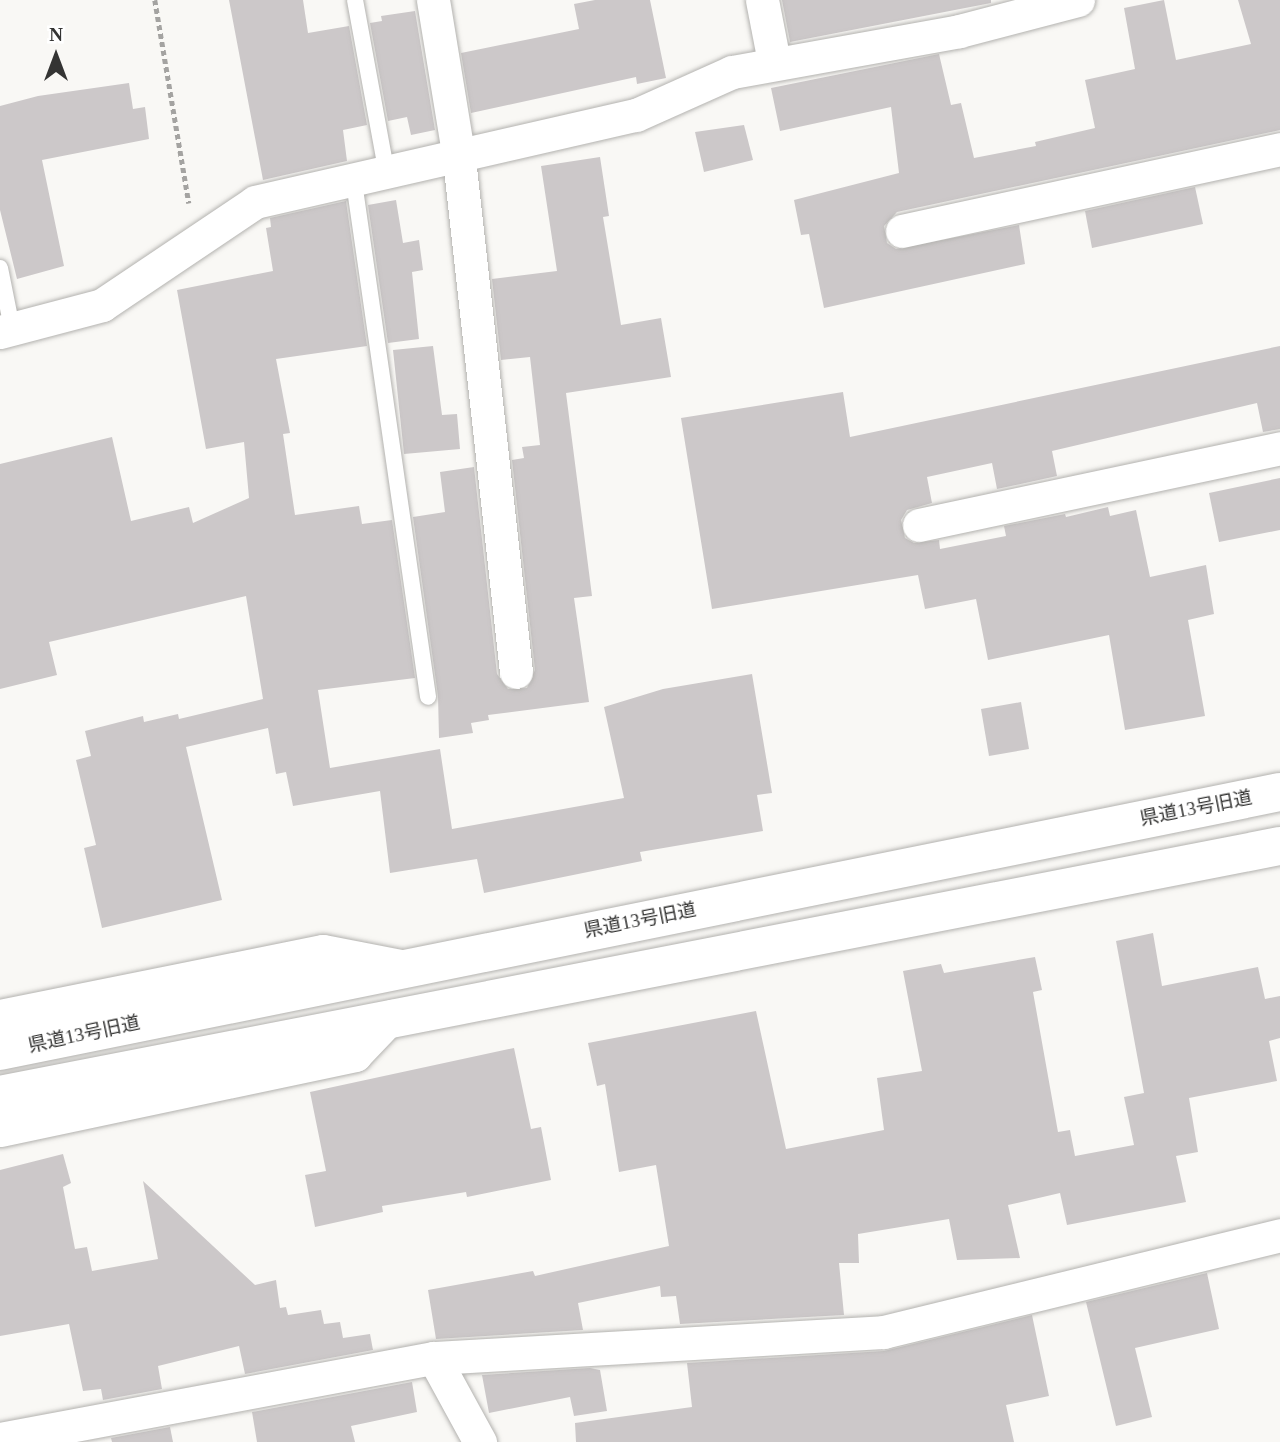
<!DOCTYPE html>
<html>
<head>
<meta charset="utf-8">
<style>
	body { margin:0 }
	#map { position:relative; width:1280px; height:1442px; overflow:hidden; background:#f9f8f5; font-family:"Times New Roman","Noto Sans JP",serif }
	div>[style] { position:absolute }
	[style*='--x'] { left:calc(var(--x)*1px); top:calc(var(--y)*1px); width:calc(var(--w)*1px); rotate:calc(var(--a)*1deg) }
	.building>* { inset:0; background:#ccc8c9 }
	.path>* { height:4.5px; margin-top:-2.25px; transform-origin:0; background:repeating-linear-gradient(90deg,#a4a3a1 0 5px,transparent 0 8.5px) }
	.roads { filter:drop-shadow(0 0 2px #b3b2af) drop-shadow(0 0 2px #b3b2af) }
	.lane>* { height:16px; margin:-8px; padding:0 8px; transform-origin:8px; border-radius:8px; background:#fff }
	.street>* { height:33px; margin:-16.5px; padding:0 16.5px; transform-origin:16.5px; border-radius:16.5px; background:#fff }
	.secondary>* { height:38px; margin:-19px; padding:0 19px; transform-origin:19px; border-radius:19px; background:#fff }
	span { translate:-50% -50%; white-space:nowrap; text-align:center; line-height:1.15; -webkit-text-stroke:6px #fff; paint-order:stroke }
	.street-label { font-size:19px; color:#343433 }
	.north { position:absolute; left:21px; top:21px; width:70px; height:70px; -webkit-text-stroke:5px #fff; paint-order:stroke; rotate:0deg; font-size:19px; font-weight:700; line-height:28px; text-align:center; color:#343433 }
	.north::after { content:''; display:block; margin:auto; width:24px; height:32px; background:#343433; clip-path:polygon(50% 0,100% 100%,50% 72%,0 100%) }
</style>
</head>
<body>
<div id="map">
	<div class="building">
		<div style="clip-path:polygon(229px 0,303px 0,308px 33px,349px 26px,367px 125px,343px 130px,347px 161px,263px 180px)"></div>
		<div style="clip-path:polygon(595px 0,650px 0,666px 78px,637px 84px,636px 77px,471px 113px,461px 53px,579px 29px,574px 4px)"></div>
		<div style="clip-path:polygon(782px 0,991px 0,991px 3px,790px 42px)"></div>
		<div style="clip-path:polygon(1164px 0,1176px 60px,1251px 44px,1238px 0,1280px 0,1280px 130px,897px 212px,884px 226px,887px 243px,896px 249px,1019px 225px,1025px 264px,824px 308px,809px 234px,801px 235px,794px 200px,899px 173px,891px 107px,780px 131px,771px 88px,939px 54px,951px 105px,961px 103px,974px 158px,1036px 146px,1035px 142px,1095px 128px,1085px 80px,1135px 69px,1124px 8px)"></div>
		<div style="clip-path:polygon(415px 11px,435px 130px,411px 135px,407px 117px,388px 121px,370px 23px,382px 21px,381px 16px)"></div>
		<div style="clip-path:polygon(129px 83px,133px 109px,145px 107px,149px 139px,42px 160px,64px 266px,17px 279px,0 210px,0 106px,38px 96px)"></div>
		<div style="clip-path:polygon(744px 125px,753px 160px,704px 172px,695px 132px)"></div>
		<div style="clip-path:polygon(600px 157px,609px 216px,603px 217px,621px 325px,661px 318px,671px 377px,566px 393px,592px 596px,574px 598px,589px 702px,488px 715px,489px 720px,471px 723px,473px 733px,439px 738px,438px 696px,413px 517px,445px 512px,440px 472px,474px 467px,497px 674px,508px 689px,527px 688px,535px 670px,512px 460px,524px 458px,522px 447px,540px 445px,530px 357px,501px 360px,492px 279px,557px 271px,541px 166px)"></div>
		<div style="clip-path:polygon(1195px 187px,1203px 224px,1092px 248px,1085px 211px)"></div>
		<div style="clip-path:polygon(396px 200px,403px 243px,419px 240px,423px 270px,412px 272px,419px 339px,388px 343px,368px 205px)"></div>
		<div style="clip-path:polygon(346px 201px,367px 346px,276px 359px,290px 433px,283px 434px,295px 515px,359px 506px,362px 524px,392px 520px,415px 678px,318px 690px,330px 768px,440px 749px,452px 829px,624px 798px,604px 707px,663px 689px,752px 674px,772px 793px,757px 795px,763px 831px,640px 852px,642px 861px,484px 893px,477px 859px,390px 873px,380px 791px,293px 806px,286px 772px,276px 774px,268px 728px,186px 747px,222px 900px,102px 928px,84px 848px,96px 845px,76px 760px,91px 756px,85px 731px,143px 716px,144px 722px,178px 714px,179px 719px,263px 699px,246px 596px,49px 642px,57px 675px,0 689px,0 464px,112px 437px,131px 521px,189px 507px,193px 523px,249px 498px,244px 442px,206px 449px,177px 290px,273px 271px,266px 228px,271px 227px,270px 218px)"></div>
		<div style="clip-path:polygon(433px 346px,442px 415px,457px 414px,460px 449px,404px 454px,393px 350px)"></div>
		<div style="clip-path:polygon(1280px 346px,1280px 429px,1263px 432px,1257px 403px,1052px 451px,1057px 476px,997px 489px,992px 463px,927px 477px,932px 503px,907px 510px,901px 520px,905px 538px,914px 543px,939px 540px,940px 549px,1006px 536px,1004px 526px,1065px 514px,1066px 517px,1108px 507px,1110px 516px,1136px 510px,1150px 577px,1206px 565px,1214px 614px,1188px 620px,1205px 716px,1125px 730px,1109px 635px,988px 660px,976px 599px,925px 609px,918px 575px,712px 609px,681px 418px,843px 392px,850px 437px)"></div>
		<div style="clip-path:polygon(1280px 478px,1280px 530px,1219px 542px,1209px 493px)"></div>
		<div style="clip-path:polygon(1021px 702px,1029px 749px,989px 756px,981px 709px)"></div>
		<div style="clip-path:polygon(1153px 933px,1162px 986px,1258px 967px,1265px 999px,1280px 996px,1280px 1038px,1269px 1041px,1277px 1081px,1189px 1098px,1198px 1152px,1176px 1156px,1186px 1202px,1067px 1225px,1060px 1193px,1008px 1205px,1020px 1258px,957px 1260px,949px 1219px,858px 1234px,859px 1263px,839px 1263px,844px 1315px,680px 1324px,676px 1296px,661px 1297px,660px 1286px,578px 1303px,583px 1330px,436px 1339px,428px 1290px,533px 1271px,535px 1276px,669px 1246px,656px 1165px,619px 1172px,605px 1084px,597px 1086px,588px 1043px,756px 1011px,786px 1149px,884px 1130px,877px 1078px,922px 1071px,903px 971px,941px 964px,944px 973px,1035px 957px,1042px 990px,1033px 992px,1058px 1132px,1070px 1130px,1075px 1156px,1134px 1145px,1124px 1097px,1144px 1093px,1116px 941px)"></div>
		<div style="clip-path:polygon(514px 1048px,531px 1129px,541px 1127px,551px 1180px,467px 1197px,466px 1192px,382px 1206px,383px 1212px,315px 1227px,305px 1175px,326px 1171px,310px 1092px)"></div>
		<div style="clip-path:polygon(63px 1154px,71px 1183px,63px 1187px,75px 1249px,87px 1247px,92px 1271px,158px 1259px,143px 1181px,255px 1285px,276px 1280px,280px 1308px,286px 1307px,288px 1315px,321px 1310px,324px 1324px,340px 1322px,343px 1338px,370px 1334px,373px 1350px,245px 1374px,239px 1346px,158px 1366px,162px 1389px,103px 1400px,101px 1389px,83px 1391px,69px 1324px,0 1336px,0 1170px)"></div>
		<div style="clip-path:polygon(1207px 1273px,1219px 1329px,1135px 1348px,1152px 1417px,1116px 1426px,1086px 1302px)"></div>
		<div style="clip-path:polygon(1032px 1315px,1049px 1396px,1006px 1405px,1014px 1442px,576px 1442px,575px 1423px,692px 1407px,687px 1363px,884px 1351px)"></div>
		<div style="clip-path:polygon(590px 1368px,600px 1370px,607px 1411px,574px 1416px,570px 1397px,489px 1413px,482px 1375px)"></div>
		<div style="clip-path:polygon(412px 1382px,417px 1412px,351px 1426px,355px 1442px,257px 1442px,252px 1412px)"></div>
		<div style="clip-path:polygon(170px 1427px,173px 1442px,112px 1442px,111px 1438px)"></div>
	</div>
	<div class="path">
		<div style="--x:155;--y:0;--w:206;--a:80.5"></div>
	</div>
	<div class="roads">
		<div class="lane">
			<div style="--x:355;--y:0;--w:178;--a:79.6"></div>
			<div style="--x:354;--y:182;--w:520;--a:81.82"></div>
			<div style="--x:0;--y:268;--w:61;--a:78.7"></div>
		</div>
		<div class="street">
			<div style="--x:433;--y:0;--w:161;--a:80.7"></div>
			<div style="--x:459;--y:159;--w:516;--a:83.66"></div>
			<div style="--x:762;--y:0;--w:63;--a:79"></div>
			<div style="--x:902;--y:231;--w:387;--a:-12.2"></div>
			<div style="--x:0;--y:332;--w:106;--a:-14.8"></div>
			<div style="--x:102;--y:305;--w:184;--a:-33.9"></div>
			<div style="--x:255;--y:202;--w:391;--a:-12.9"></div>
			<div style="--x:636;--y:115;--w:105;--a:-24.1"></div>
			<div style="--x:732;--y:72;--w:231;--a:-10.2"></div>
			<div style="--x:959;--y:31;--w:123;--a:-14.6"></div>
			<div style="--x:919;--y:525;--w:369;--a:-12"></div>
			<div style="--x:0;--y:1016;--w:329;--a:-11.4"></div>
			<div style="--x:323;--y:951;--w:84;--a:11"></div>
			<div style="--x:0;--y:1130;--w:363;--a:-11.9"></div>
			<div style="--x:355;--y:1055;--w:54;--a:-46.5"></div>
			<div style="--x:434;--y:1358;--w:96;--a:61.3"></div>
			<div style="--x:0;--y:1439;--w:441;--a:-10.6"></div>
			<div style="--x:434;--y:1358;--w:450;--a:-3.3"></div>
			<div style="--x:883;--y:1332;--w:409;--a:-13.7"></div>
		</div>
		<div class="secondary">
			<div style="--x:0;--y:1051;--w:1306;--a:-11.44"></div>
			<div style="--x:0;--y:1095;--w:1304;--a:-11.01"></div>
		</div>
	</div>
	<div class="street-label">
		<span style="left:1196px;top:808px;rotate:-11deg">県道13号旧道</span>
		<span style="left:640px;top:920px;rotate:-11deg">県道13号旧道</span>
		<span style="left:84px;top:1034px;rotate:-12deg">県道13号旧道</span>
	</div>
	<div class="north">N</div>
</div>
</body>
</html>
